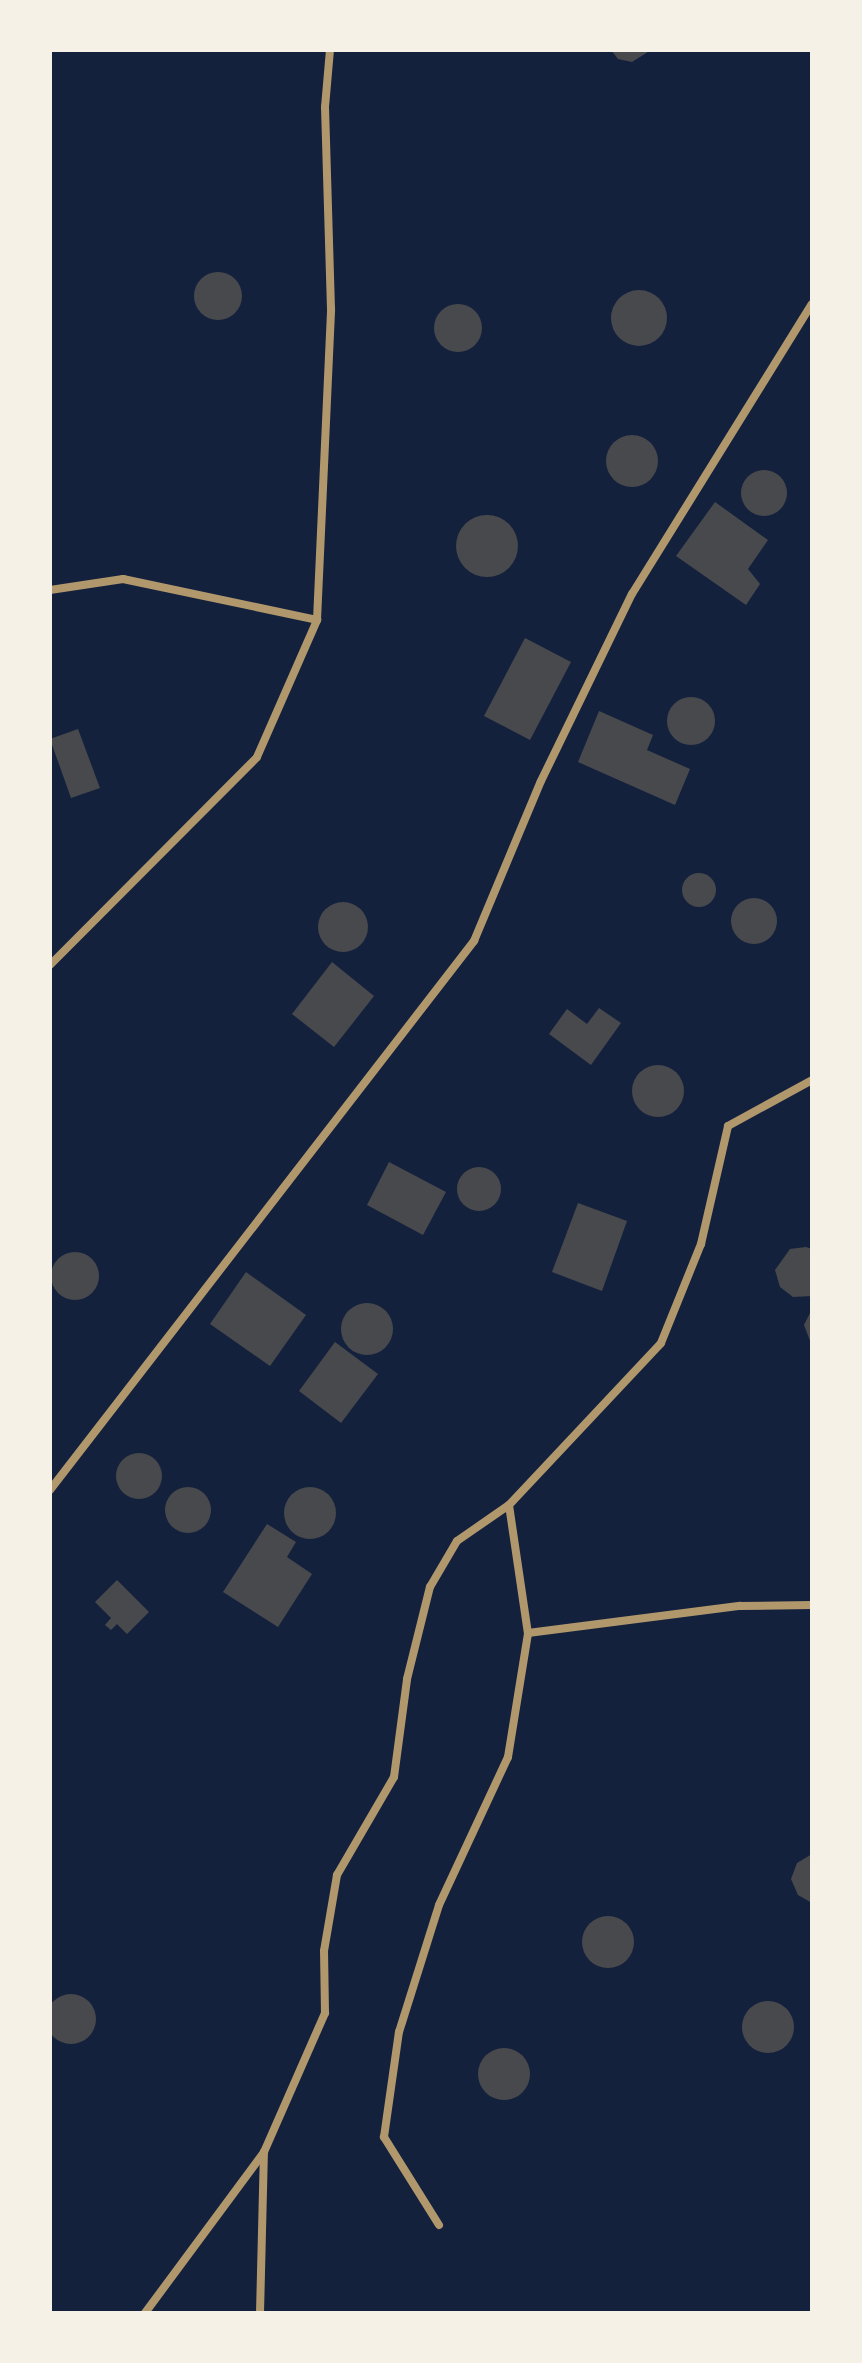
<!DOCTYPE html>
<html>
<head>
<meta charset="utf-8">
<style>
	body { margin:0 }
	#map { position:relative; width:862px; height:2363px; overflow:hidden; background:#14213d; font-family:"Roboto Serif",serif }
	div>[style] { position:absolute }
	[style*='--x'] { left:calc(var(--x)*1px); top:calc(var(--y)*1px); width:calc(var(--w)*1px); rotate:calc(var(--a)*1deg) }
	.building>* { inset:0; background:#48494c }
	.round { border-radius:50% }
	.minor>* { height:8px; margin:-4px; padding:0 4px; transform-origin:4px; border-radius:4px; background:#b1986c }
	span { translate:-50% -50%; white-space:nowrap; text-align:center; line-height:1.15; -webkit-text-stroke:6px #f6f1e7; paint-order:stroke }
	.frame { position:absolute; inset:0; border:52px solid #f6f1e7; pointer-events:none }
</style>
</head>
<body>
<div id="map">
	<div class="building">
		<div style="clip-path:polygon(611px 50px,651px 50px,632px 62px,618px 59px)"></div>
		<div class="round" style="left:194px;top:272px;width:48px;height:48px"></div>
		<div class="round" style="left:611px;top:290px;width:56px;height:56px"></div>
		<div class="round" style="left:434px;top:304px;width:48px;height:48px"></div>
		<div class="round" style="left:606px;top:435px;width:52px;height:52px"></div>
		<div class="round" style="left:741px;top:470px;width:46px;height:46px"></div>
		<div style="clip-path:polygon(715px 502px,768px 540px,748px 569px,760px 584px,746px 605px,676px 556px)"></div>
		<div class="round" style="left:456px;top:515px;width:62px;height:62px"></div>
		<div style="clip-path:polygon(525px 638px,571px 662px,530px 740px,484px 716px)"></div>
		<div class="round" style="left:667px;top:697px;width:48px;height:48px"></div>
		<div style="clip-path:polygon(599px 711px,653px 735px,647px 750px,690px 769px,675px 805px,578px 762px)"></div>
		<div style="clip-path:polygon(78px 729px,100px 788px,71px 798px,50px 739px)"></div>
		<div class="round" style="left:682px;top:873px;width:34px;height:34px"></div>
		<div class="round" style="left:731px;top:898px;width:46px;height:46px"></div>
		<div class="round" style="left:318px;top:902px;width:50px;height:50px"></div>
		<div style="clip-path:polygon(332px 962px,374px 996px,334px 1047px,292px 1014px)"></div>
		<div style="clip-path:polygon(599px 1008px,621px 1023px,591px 1065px,549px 1034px,567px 1009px,587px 1024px)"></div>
		<div class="round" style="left:632px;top:1065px;width:52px;height:52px"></div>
		<div style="clip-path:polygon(389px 1162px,446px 1192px,423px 1235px,367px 1205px)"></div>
		<div class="round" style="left:457px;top:1167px;width:44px;height:44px"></div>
		<div style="clip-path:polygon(578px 1203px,627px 1221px,602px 1291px,552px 1272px)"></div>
		<div style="clip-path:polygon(806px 1247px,812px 1249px,812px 1296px,793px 1297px,780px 1287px,775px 1270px,790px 1249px)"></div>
		<div class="round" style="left:51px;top:1252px;width:48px;height:48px"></div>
		<div style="clip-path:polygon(246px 1272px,306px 1315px,270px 1366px,210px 1324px)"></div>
		<div class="round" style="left:341px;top:1303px;width:52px;height:52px"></div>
		<div style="clip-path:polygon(812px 1309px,812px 1346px,804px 1325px)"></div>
		<div style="clip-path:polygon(335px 1342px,378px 1374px,341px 1423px,299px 1391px)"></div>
		<div class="round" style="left:116px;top:1453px;width:46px;height:46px"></div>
		<div class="round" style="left:165px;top:1487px;width:46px;height:46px"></div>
		<div class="round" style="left:284px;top:1487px;width:52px;height:52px"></div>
		<div style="clip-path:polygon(267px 1524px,296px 1542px,287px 1557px,312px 1574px,278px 1627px,223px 1592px)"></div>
		<div style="clip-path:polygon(117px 1580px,149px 1612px,127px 1634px,117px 1624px,111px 1630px,105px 1625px,111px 1618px,95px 1602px)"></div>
		<div style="clip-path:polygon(812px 1854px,812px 1903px,798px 1895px,791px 1879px,797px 1863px)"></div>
		<div class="round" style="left:582px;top:1916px;width:52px;height:52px"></div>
		<div class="round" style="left:46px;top:1994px;width:50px;height:50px"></div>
		<div class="round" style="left:742px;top:2001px;width:52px;height:52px"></div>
		<div class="round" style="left:478px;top:2048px;width:52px;height:52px"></div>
	</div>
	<div class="minor">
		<div style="--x:50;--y:590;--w:74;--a:-8.6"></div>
		<div style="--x:123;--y:579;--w:198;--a:11.9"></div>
		<div style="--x:50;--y:965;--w:293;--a:-45.1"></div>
		<div style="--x:257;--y:757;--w:150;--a:-66.3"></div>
		<div style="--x:317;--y:620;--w:311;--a:-87.4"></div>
		<div style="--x:331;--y:309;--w:202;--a:-91.7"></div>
		<div style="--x:325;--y:107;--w:57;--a:-85"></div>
		<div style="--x:50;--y:1490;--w:694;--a:-52.32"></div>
		<div style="--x:474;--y:941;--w:173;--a:-67.3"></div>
		<div style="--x:541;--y:781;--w:208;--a:-64.1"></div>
		<div style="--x:632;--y:594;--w:341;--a:-58.2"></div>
		<div style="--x:509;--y:1505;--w:129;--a:81.6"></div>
		<div style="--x:528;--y:1633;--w:214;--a:-7.3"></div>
		<div style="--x:740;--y:1606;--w:72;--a:-0.8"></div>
		<div style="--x:439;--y:2225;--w:104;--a:-122"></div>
		<div style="--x:384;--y:2137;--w:106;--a:-81.9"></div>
		<div style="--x:399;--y:2032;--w:133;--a:-72.5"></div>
		<div style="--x:439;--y:1905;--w:163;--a:-65"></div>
		<div style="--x:508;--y:1757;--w:126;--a:-80.8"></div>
		<div style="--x:145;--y:2313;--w:200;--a:-53.5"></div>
		<div style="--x:260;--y:2313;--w:161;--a:-88.6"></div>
		<div style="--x:264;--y:2152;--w:152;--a:-66.3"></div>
		<div style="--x:325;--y:2013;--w:62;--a:-90.9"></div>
		<div style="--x:324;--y:1951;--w:77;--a:-80.3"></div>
		<div style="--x:337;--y:1875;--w:113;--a:-59.8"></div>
		<div style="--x:394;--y:1777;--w:99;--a:-82.4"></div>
		<div style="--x:407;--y:1679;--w:95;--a:-76"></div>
		<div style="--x:430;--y:1587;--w:53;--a:-59.6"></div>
		<div style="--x:457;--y:1541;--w:63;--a:-34.7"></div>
		<div style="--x:509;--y:1505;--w:222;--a:-46.8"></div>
		<div style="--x:661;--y:1343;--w:107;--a:-68"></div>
		<div style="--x:701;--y:1244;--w:121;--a:-77.1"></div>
		<div style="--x:728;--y:1126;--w:96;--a:-28.7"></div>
	</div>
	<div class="frame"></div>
</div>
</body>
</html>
